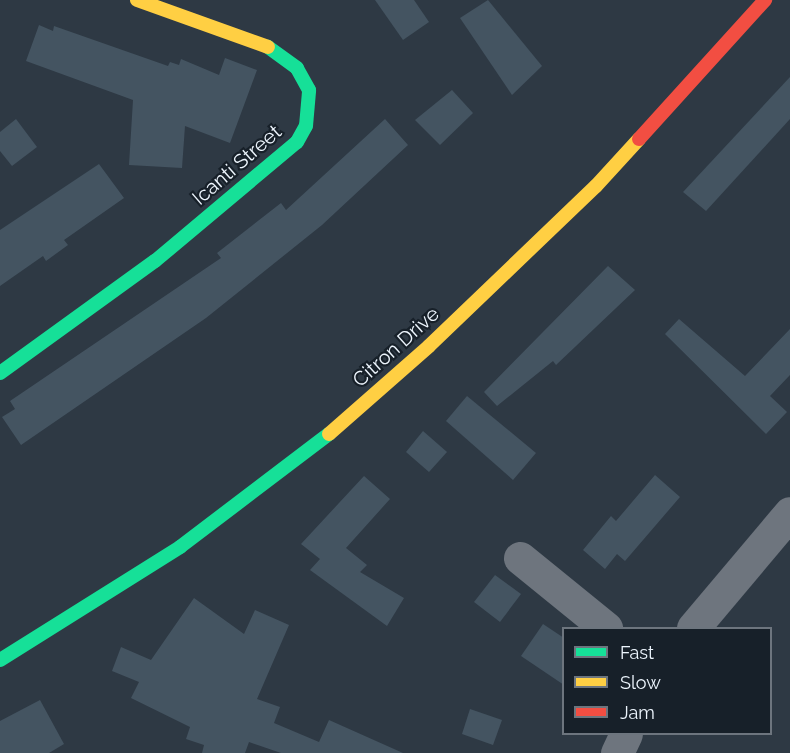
<!DOCTYPE html>
<html>
<head>
<meta charset="utf-8">
<style>
	body { margin:0 }
	#map { position:relative; width:790px; height:753px; overflow:hidden; background:#2e3944; font-family:Raleway,sans-serif }
	div>[style] { position:absolute }
	[style*='--x'] { left:calc(var(--x)*1px); top:calc(var(--y)*1px); width:calc(var(--w)*1px); rotate:calc(var(--a)*1deg) }
	.building>* { inset:0; background:#445461 }
	.street>* { height:33px; margin:-16.5px; padding:0 16.5px; transform-origin:16.5px; border-radius:16.5px; background:#6e757e }
	.fast>* { height:14px; margin:-7px; padding:0 7px; transform-origin:7px; border-radius:7px; background:#16e098 }
	.slow>* { height:14px; margin:-7px; padding:0 7px; transform-origin:7px; border-radius:7px; background:#ffcf43 }
	.jam>* { height:14px; margin:-7px; padding:0 7px; transform-origin:7px; border-radius:7px; background:#f24e42 }
	span { translate:-50% -50%; white-space:nowrap; text-align:center; line-height:1.15; -webkit-text-stroke:4.5px #172029; paint-order:stroke }
	.street-label { font-size:20px; color:#edf5fd }
	.legend { position:absolute; left:562px; top:627px; width:210px; height:108px; box-sizing:border-box; background:#172029; border:2px solid #6d757e; margin:0; padding:8px 10px; list-style:none; font-size:18px; color:#edf5fd }
	.legend li { display:flex; align-items:center; gap:12px; height:30px }
	.legend b { width:30px; border:2px solid #6d757e }
</style>
</head>
<body>
<div id="map">
	<div class="building">
		<div style="clip-path:polygon(375px 0,414px 0,429px 22px,403px 40px)"></div>
		<div style="clip-path:polygon(488px 0,542px 66px,512px 95px,460px 18px)"></div>
		<div style="clip-path:polygon(39px 25px,53px 31px,54px 26px,168px 66px,170px 62px,179px 65px,181px 59px,219px 75px,225px 58px,257px 70px,230px 143px,185px 126px,182px 168px,129px 165px,133px 100px,26px 61px)"></div>
		<div style="clip-path:polygon(790px 77px,790px 119px,706px 211px,683px 192px)"></div>
		<div style="clip-path:polygon(452px 90px,473px 113px,440px 145px,415px 120px)"></div>
		<div style="clip-path:polygon(16px 119px,37px 147px,12px 166px,0 151px,0 132px)"></div>
		<div style="clip-path:polygon(385px 119px,408px 145px,322px 225px,206px 318px,21px 445px,2px 417px,15px 409px,10px 401px,221px 258px,217px 253px,281px 203px,286px 210px)"></div>
		<div style="clip-path:polygon(99px 164px,124px 198px,64px 240px,68px 245px,46px 261px,43px 256px,0 286px,0 230px)"></div>
		<div style="clip-path:polygon(608px 266px,635px 290px,556px 365px,553px 361px,497px 406px,484px 392px)"></div>
		<div style="clip-path:polygon(679px 319px,745px 376px,790px 329px,790px 375px,770px 396px,787px 412px,766px 434px,665px 334px)"></div>
		<div style="clip-path:polygon(467px 396px,536px 453px,513px 480px,446px 421px)"></div>
		<div style="clip-path:polygon(423px 431px,447px 452px,429px 472px,406px 452px)"></div>
		<div style="clip-path:polygon(655px 475px,680px 497px,625px 561px,617px 554px,605px 569px,583px 550px,611px 516px,616px 521px)"></div>
		<div style="clip-path:polygon(364px 476px,390px 499px,346px 548px,367px 565px,360px 572px,404px 598px,387px 626px,310px 570px,320px 559px,301px 544px)"></div>
		<div style="clip-path:polygon(495px 575px,521px 594px,500px 622px,474px 602px)"></div>
		<div style="clip-path:polygon(194px 598px,244px 634px,255px 610px,289px 625px,257px 699px,280px 707px,274px 723px,319px 742px,329px 720px,403px 753px,281px 753px,249px 742px,245px 753px,202px 753px,204px 745px,186px 739px,190px 727px,131px 698px,139px 682px,112px 671px,121px 647px,151px 660px)"></div>
		<div style="clip-path:polygon(543px 624px,564px 638px,564px 685px,521px 656px)"></div>
		<div style="clip-path:polygon(40px 700px,64px 744px,49px 753px,0 753px,0 721px)"></div>
		<div style="clip-path:polygon(470px 709px,502px 720px,493px 745px,462px 734px)"></div>
	</div>
	<div class="street">
		<div style="--x:520;--y:558;--w:111;--a:39.1"></div>
		<div style="--x:693;--y:628;--w:150;--a:-49.9"></div>
		<div style="--x:617;--y:753;--w:21;--a:-65"></div>
	</div>
	<div class="fast">
		<div style="--x:0;--y:373;--w:191;--a:-35.9"></div>
		<div style="--x:155;--y:261;--w:185;--a:-40"></div>
		<div style="--x:297;--y:142;--w:18;--a:-61"></div>
		<div style="--x:306;--y:126;--w:36;--a:-85"></div>
		<div style="--x:309;--y:90;--w:25;--a:-119"></div>
		<div style="--x:297;--y:68;--w:36;--a:-144"></div>
		<div style="--x:0;--y:660;--w:213;--a:-32.1"></div>
		<div style="--x:180;--y:547;--w:187;--a:-37.2"></div>
	</div>
	<div class="slow">
		<div style="--x:137;--y:0;--w:139;--a:19.7"></div>
		<div style="--x:329;--y:434;--w:133;--a:-41.3"></div>
		<div style="--x:429;--y:346;--w:231;--a:-43.8"></div>
		<div style="--x:596;--y:186;--w:64;--a:-47.5"></div>
	</div>
	<div class="jam">
		<div style="--x:639;--y:139;--w:188;--a:-47.8"></div>
	</div>
	<div class="street-label">
		<span style="left:237px;top:165px;rotate:-41deg">Icanti Street</span>
		<span style="left:396px;top:347px;rotate:-42deg">Citron Drive</span>
	</div>
	<ul class="legend">
	<li><b style="height:8px;background:#16e098"></b>Fast</li>
	<li><b style="height:8px;background:#ffcf43"></b>Slow</li>
	<li><b style="height:8px;background:#f24e42"></b>Jam</li>
	</ul>
</div>
</body>
</html>
